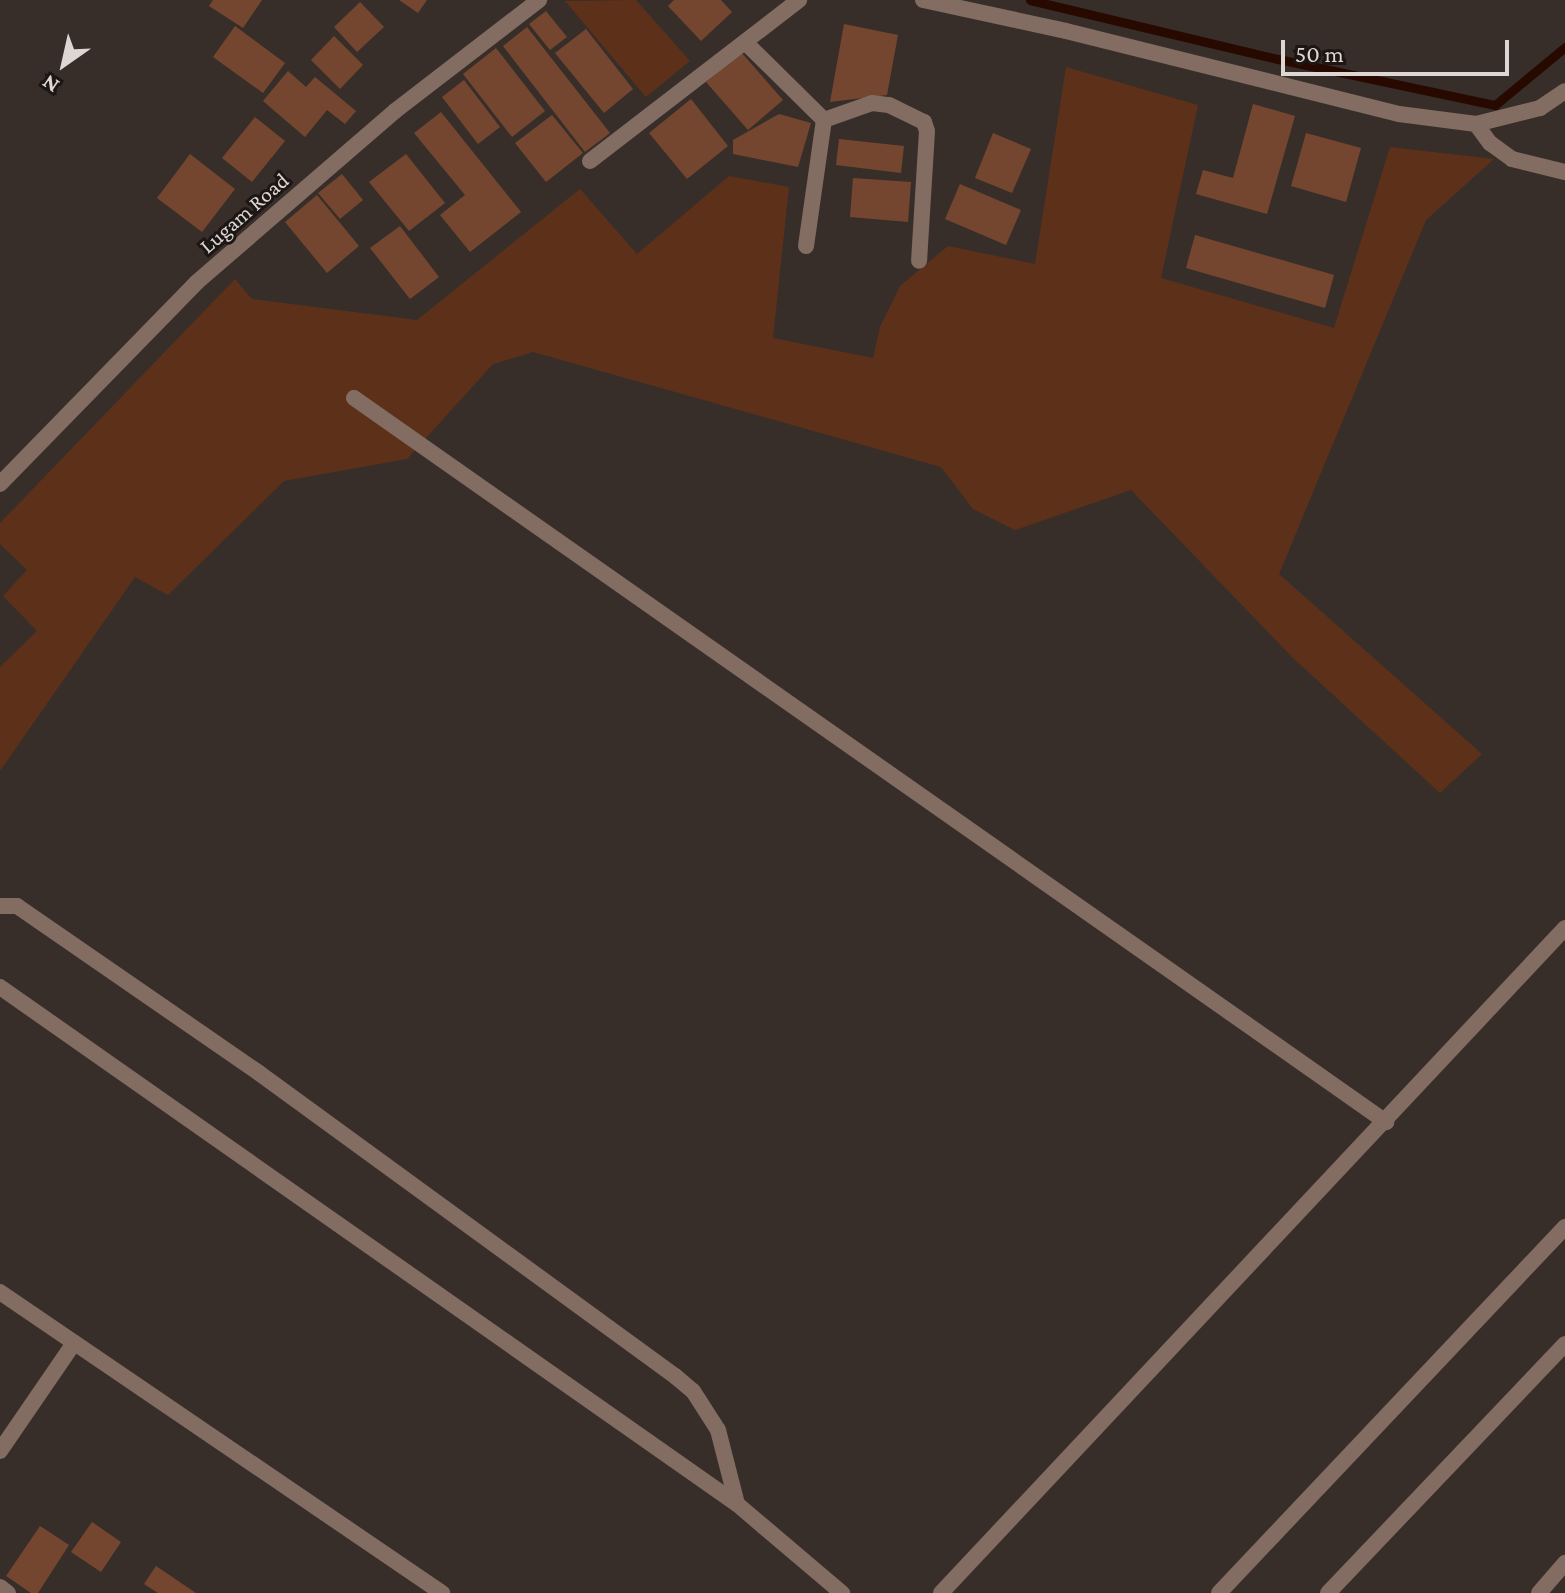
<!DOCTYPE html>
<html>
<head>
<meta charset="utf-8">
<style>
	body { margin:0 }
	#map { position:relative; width:1565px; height:1593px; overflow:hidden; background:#382e29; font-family:"Crimson Pro",serif }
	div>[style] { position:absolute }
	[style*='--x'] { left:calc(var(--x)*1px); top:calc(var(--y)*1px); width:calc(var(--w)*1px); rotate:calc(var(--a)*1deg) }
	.green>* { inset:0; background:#5d301a }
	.stream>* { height:9px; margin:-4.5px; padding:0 4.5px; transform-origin:4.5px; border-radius:4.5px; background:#280900 }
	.building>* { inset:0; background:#75462f }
	.service>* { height:16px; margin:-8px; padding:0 8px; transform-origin:8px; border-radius:8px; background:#836c62 }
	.minor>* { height:16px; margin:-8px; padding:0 8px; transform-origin:8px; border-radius:8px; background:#836c62 }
	.tertiary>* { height:16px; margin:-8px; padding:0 8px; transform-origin:8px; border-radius:8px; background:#836c62 }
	span { translate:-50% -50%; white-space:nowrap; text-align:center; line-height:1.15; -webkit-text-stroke:6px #1c1715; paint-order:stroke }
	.street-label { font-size:22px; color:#ddd6d3 }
	.north { position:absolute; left:24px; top:24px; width:80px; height:80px; -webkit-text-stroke:6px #1c1715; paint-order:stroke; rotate:214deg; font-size:22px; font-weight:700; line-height:32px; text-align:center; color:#ddd6d3 }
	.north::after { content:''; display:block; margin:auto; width:28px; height:36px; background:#ddd6d3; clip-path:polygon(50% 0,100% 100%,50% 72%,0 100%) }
	.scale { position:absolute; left:1281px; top:40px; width:228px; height:36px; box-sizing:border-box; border:4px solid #ddd6d3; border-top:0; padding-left:10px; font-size:24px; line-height:28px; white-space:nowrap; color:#ddd6d3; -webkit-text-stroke:6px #1c1715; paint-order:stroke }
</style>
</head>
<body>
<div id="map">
	<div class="green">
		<div style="clip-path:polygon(636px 0,690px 61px,646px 97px,565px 1px)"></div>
		<div style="clip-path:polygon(1066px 67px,1198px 105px,1161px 278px,1334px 328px,1390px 147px,1494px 159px,1426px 220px,1279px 574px,1482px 754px,1440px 793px,1293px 658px,1131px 490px,1015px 530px,973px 509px,941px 467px,533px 352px,493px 364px,407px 459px,284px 481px,168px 595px,135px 577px,0 771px,0 667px,37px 631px,3px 596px,27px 570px,0 544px,0 523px,235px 279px,252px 299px,417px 320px,580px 189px,637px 254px,729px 176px,789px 187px,773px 338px,873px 358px,880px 327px,900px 286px,948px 246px,1035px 264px)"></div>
	</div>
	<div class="stream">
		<div style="--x:1030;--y:0;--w:255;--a:13.4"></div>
		<div style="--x:1278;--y:59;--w:222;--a:12"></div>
		<div style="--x:1495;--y:105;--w:91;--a:-39.6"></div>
	</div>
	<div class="building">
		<div style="clip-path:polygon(213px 0,262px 0,243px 28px,209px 6px)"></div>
		<div style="clip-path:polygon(399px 0,427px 0,418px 13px)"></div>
		<div style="clip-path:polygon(674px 0,721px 0,732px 12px,701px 41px,668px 6px)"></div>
		<div style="clip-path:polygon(360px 2px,384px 27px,357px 52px,334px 27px)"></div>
		<div style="clip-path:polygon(546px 11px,567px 37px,550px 50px,529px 24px)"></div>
		<div style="clip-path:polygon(844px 24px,898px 35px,887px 95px,830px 102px)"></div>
		<div style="clip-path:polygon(235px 26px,285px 63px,263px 93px,213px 57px)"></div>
		<div style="clip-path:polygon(527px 27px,610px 133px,585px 152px,503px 46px)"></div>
		<div style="clip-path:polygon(586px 29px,633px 89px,604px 113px,555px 53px)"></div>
		<div style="clip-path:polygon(334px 36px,363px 65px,340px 89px,311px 60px)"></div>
		<div style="clip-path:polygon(496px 48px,545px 111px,512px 137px,463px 74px)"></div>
		<div style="clip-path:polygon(741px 52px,783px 100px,748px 130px,706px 82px)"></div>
		<div style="clip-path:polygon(288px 71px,306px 87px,315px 77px,356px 111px,345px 124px,327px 110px,305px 137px,263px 101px)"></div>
		<div style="clip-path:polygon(464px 80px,500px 127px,478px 144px,442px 97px)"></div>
		<div style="clip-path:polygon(691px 99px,728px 146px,687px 179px,649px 133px)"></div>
		<div style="clip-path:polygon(1253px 104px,1295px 116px,1267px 214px,1196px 194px,1203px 170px,1233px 178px)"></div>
		<div style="clip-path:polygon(441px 112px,521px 212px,470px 252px,440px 215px,465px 195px,414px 133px)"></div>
		<div style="clip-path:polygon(779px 114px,811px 123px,798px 167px,733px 154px,733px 140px)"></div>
		<div style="clip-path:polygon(552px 115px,583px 153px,546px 182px,515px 143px)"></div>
		<div style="clip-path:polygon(255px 117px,285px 141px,252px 182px,222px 158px)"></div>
		<div style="clip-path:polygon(993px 133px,1031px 149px,1012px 193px,975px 178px)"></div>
		<div style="clip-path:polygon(1306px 133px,1361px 148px,1346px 202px,1291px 186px)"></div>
		<div style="clip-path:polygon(839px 139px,904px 146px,901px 173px,836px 165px)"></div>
		<div style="clip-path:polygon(190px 154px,235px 189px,202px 232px,157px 198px)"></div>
		<div style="clip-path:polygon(406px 154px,445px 203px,409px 231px,369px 182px)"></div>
		<div style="clip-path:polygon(342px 174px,363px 200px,340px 219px,318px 193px)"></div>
		<div style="clip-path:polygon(853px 178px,911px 182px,908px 222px,850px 217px)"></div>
		<div style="clip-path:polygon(960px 184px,1021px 210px,1006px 245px,945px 219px)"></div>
		<div style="clip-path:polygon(317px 195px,359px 246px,327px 273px,285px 222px)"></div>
		<div style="clip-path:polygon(400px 226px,439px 277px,410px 299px,370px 248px)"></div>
		<div style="clip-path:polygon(1195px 235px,1334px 275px,1325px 308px,1186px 268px)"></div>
		<div style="clip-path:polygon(92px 1522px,121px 1542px,101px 1572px,71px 1552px)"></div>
		<div style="clip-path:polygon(40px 1526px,69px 1545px,38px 1593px,31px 1593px,6px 1576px)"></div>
		<div style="clip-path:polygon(156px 1566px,196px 1593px,158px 1593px,144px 1584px)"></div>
	</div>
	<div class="service">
		<div style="--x:1476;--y:124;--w:24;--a:54"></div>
		<div style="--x:1490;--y:143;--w:27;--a:36"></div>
		<div style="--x:1512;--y:159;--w:55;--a:13.8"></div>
		<div style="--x:354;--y:398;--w:1261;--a:35.05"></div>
		<div style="--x:0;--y:906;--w:17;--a:0"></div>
		<div style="--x:17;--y:906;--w:294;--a:34.6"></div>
		<div style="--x:259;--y:1073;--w:515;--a:36.07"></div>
		<div style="--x:675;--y:1376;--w:23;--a:40"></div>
		<div style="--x:693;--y:1391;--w:46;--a:57.3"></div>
		<div style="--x:718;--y:1430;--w:76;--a:75.6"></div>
		<div style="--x:0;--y:987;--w:900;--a:35.05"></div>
		<div style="--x:737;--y:1504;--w:138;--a:40.3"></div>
		<div style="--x:0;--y:1292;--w:535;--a:34.25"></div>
		<div style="--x:0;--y:1451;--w:131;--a:-55.6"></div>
		<div style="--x:941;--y:1593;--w:912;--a:-46.82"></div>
		<div style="--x:1219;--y:1593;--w:504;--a:-46.61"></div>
		<div style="--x:1328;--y:1593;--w:344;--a:-46.4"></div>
	</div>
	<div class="minor">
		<div style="--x:923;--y:0;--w:146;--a:12.2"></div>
		<div style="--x:1066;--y:31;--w:343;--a:14"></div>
		<div style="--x:1399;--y:114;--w:78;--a:7.4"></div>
		<div style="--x:1476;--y:124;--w:66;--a:-14"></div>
		<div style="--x:1540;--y:108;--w:30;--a:-34"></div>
		<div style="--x:745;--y:42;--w:111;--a:44.6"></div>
		<div style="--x:824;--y:120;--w:51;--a:-19.5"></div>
		<div style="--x:872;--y:103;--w:17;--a:7"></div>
		<div style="--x:889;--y:105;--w:39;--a:26"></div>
		<div style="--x:924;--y:122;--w:9;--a:72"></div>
		<div style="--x:927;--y:131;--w:130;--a:93.5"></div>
		<div style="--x:590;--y:161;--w:264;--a:-37.6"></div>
		<div style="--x:806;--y:246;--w:127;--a:-81.9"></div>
		<div style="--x:0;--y:1587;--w:10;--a:37"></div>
		<div style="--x:1539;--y:1593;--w:40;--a:-49"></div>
	</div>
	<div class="tertiary">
		<div style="--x:0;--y:484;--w:282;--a:-45.7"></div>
		<div style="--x:197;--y:282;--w:262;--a:-40.8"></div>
		<div style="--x:395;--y:111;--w:182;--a:-37.6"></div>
	</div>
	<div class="street-label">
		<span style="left:244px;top:213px;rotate:-41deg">Lugam Road</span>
	</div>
	<div class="north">N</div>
	<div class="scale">50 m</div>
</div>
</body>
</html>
